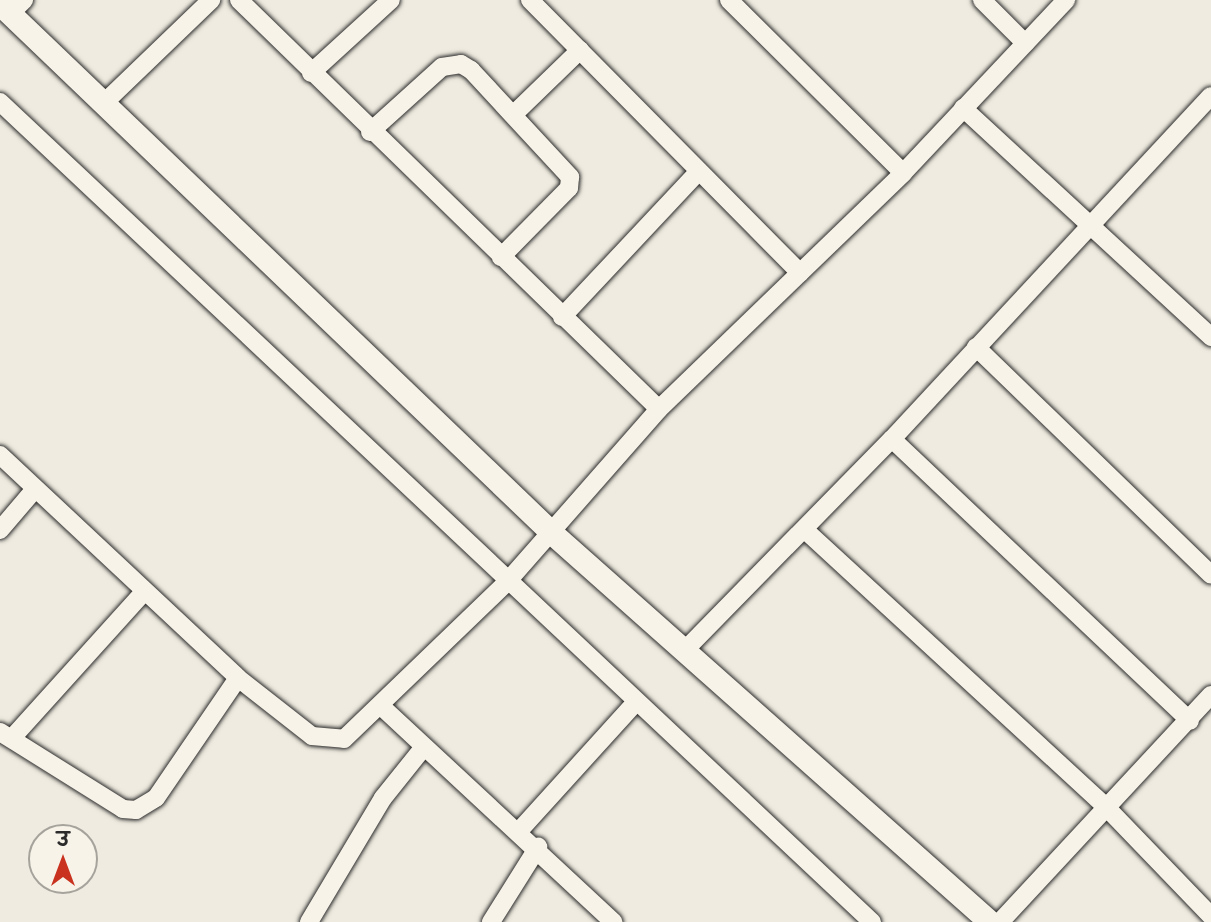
<!DOCTYPE html>
<html>
<head>
<meta charset="utf-8">
<style>
	body { margin:0 }
	#map { position:relative; width:1211px; height:922px; overflow:hidden; background:#efebe0; font-family:Sriracha,"Playpen Sans Deva",sans-serif }
	div>[style] { position:absolute }
	[style*='--x'] { left:calc(var(--x)*1px); top:calc(var(--y)*1px); width:calc(var(--w)*1px); rotate:calc(var(--a)*1deg) }
	.roads { filter:drop-shadow(0 0 2px #2b2b2b) drop-shadow(0 0 2px #2b2b2b) }
	.minor>* { height:18px; margin:-9px; padding:0 9px; transform-origin:9px; border-radius:9px; background:#f7f3e8 }
	.tertiary>* { height:23px; margin:-11.5px; padding:0 11.5px; transform-origin:11.5px; border-radius:11.5px; background:#f7f3e8 }
	span { translate:-50% -50%; white-space:nowrap; text-align:center; line-height:1.15; -webkit-text-stroke:7px #f7f3e8; paint-order:stroke }
	.north { position:absolute; left:28px; top:824px; width:70px; height:70px; box-sizing:border-box; background:#f7f3e8; border:2px solid #a5a39c; border-radius:50%; rotate:0deg; font-size:19px; font-weight:700; line-height:28px; text-align:center; color:#2b2b2b }
	.north::after { content:''; display:block; margin:auto; width:24px; height:32px; background:#c8321e; clip-path:polygon(50% 0,100% 100%,50% 72%,0 100%) }
</style>
</head>
<body>
<div id="map">
	<div class="roads">
		<div class="minor">
			<div style="--x:239;--y:0;--w:586;--a:44.24"></div>
			<div style="--x:530;--y:0;--w:384;--a:45.3"></div>
			<div style="--x:729;--y:0;--w:245;--a:44.8"></div>
			<div style="--x:982;--y:0;--w:61;--a:45"></div>
			<div style="--x:10;--y:14;--w:20;--a:-45"></div>
			<div style="--x:311;--y:73;--w:108;--a:-42.4"></div>
			<div style="--x:0;--y:102;--w:1197;--a:43.24"></div>
			<div style="--x:104;--y:103;--w:149;--a:-43.9"></div>
			<div style="--x:963;--y:108;--w:338;--a:42.7"></div>
			<div style="--x:514;--y:114;--w:92;--a:-44.1"></div>
			<div style="--x:370;--y:132;--w:97;--a:-42.1"></div>
			<div style="--x:442;--y:67;--w:19;--a:-9"></div>
			<div style="--x:461;--y:64;--w:12;--a:31"></div>
			<div style="--x:471;--y:70;--w:146;--a:47.2"></div>
			<div style="--x:570;--y:177;--w:11;--a:95"></div>
			<div style="--x:569;--y:188;--w:97;--a:134.6"></div>
			<div style="--x:562;--y:317;--w:200;--a:-46.8"></div>
			<div style="--x:976;--y:347;--w:327;--a:44.1"></div>
			<div style="--x:892;--y:439;--w:410;--a:43.4"></div>
			<div style="--x:0;--y:455;--w:326;--a:43.1"></div>
			<div style="--x:238;--y:678;--w:94;--a:38.1"></div>
			<div style="--x:312;--y:736;--w:32;--a:5"></div>
			<div style="--x:344;--y:739;--w:226;--a:-43.9"></div>
			<div style="--x:507;--y:582;--w:230;--a:-48.7"></div>
			<div style="--x:659;--y:409;--w:339;--a:-44"></div>
			<div style="--x:903;--y:173;--w:238;--a:-46.7"></div>
			<div style="--x:0;--y:530;--w:54;--a:-49.5"></div>
			<div style="--x:805;--y:530;--w:410;--a:42.6"></div>
			<div style="--x:1107;--y:808;--w:150;--a:46.1"></div>
			<div style="--x:686;--y:649;--w:294;--a:-45.6"></div>
			<div style="--x:892;--y:439;--w:468;--a:-47.1"></div>
			<div style="--x:382;--y:707;--w:316;--a:42.9"></div>
			<div style="--x:0;--y:732;--w:145;--a:32"></div>
			<div style="--x:123;--y:809;--w:13;--a:4"></div>
			<div style="--x:136;--y:810;--w:23;--a:-31"></div>
			<div style="--x:156;--y:798;--w:145;--a:-55.7"></div>
			<div style="--x:12;--y:738;--w:198;--a:-47.9"></div>
			<div style="--x:519;--y:831;--w:174;--a:-47.8"></div>
			<div style="--x:309;--y:922;--w:144;--a:-59.2"></div>
			<div style="--x:383;--y:798;--w:64;--a:-51.3"></div>
			<div style="--x:491;--y:922;--w:89;--a:-57.9"></div>
			<div style="--x:1000;--y:922;--w:310;--a:-47.1"></div>
		</div>
		<div class="tertiary">
			<div style="--x:0;--y:4;--w:766;--a:43.78"></div>
			<div style="--x:553;--y:534;--w:584;--a:41.6"></div>
		</div>
	</div>
	<div class="north">उ</div>
</div>
</body>
</html>
